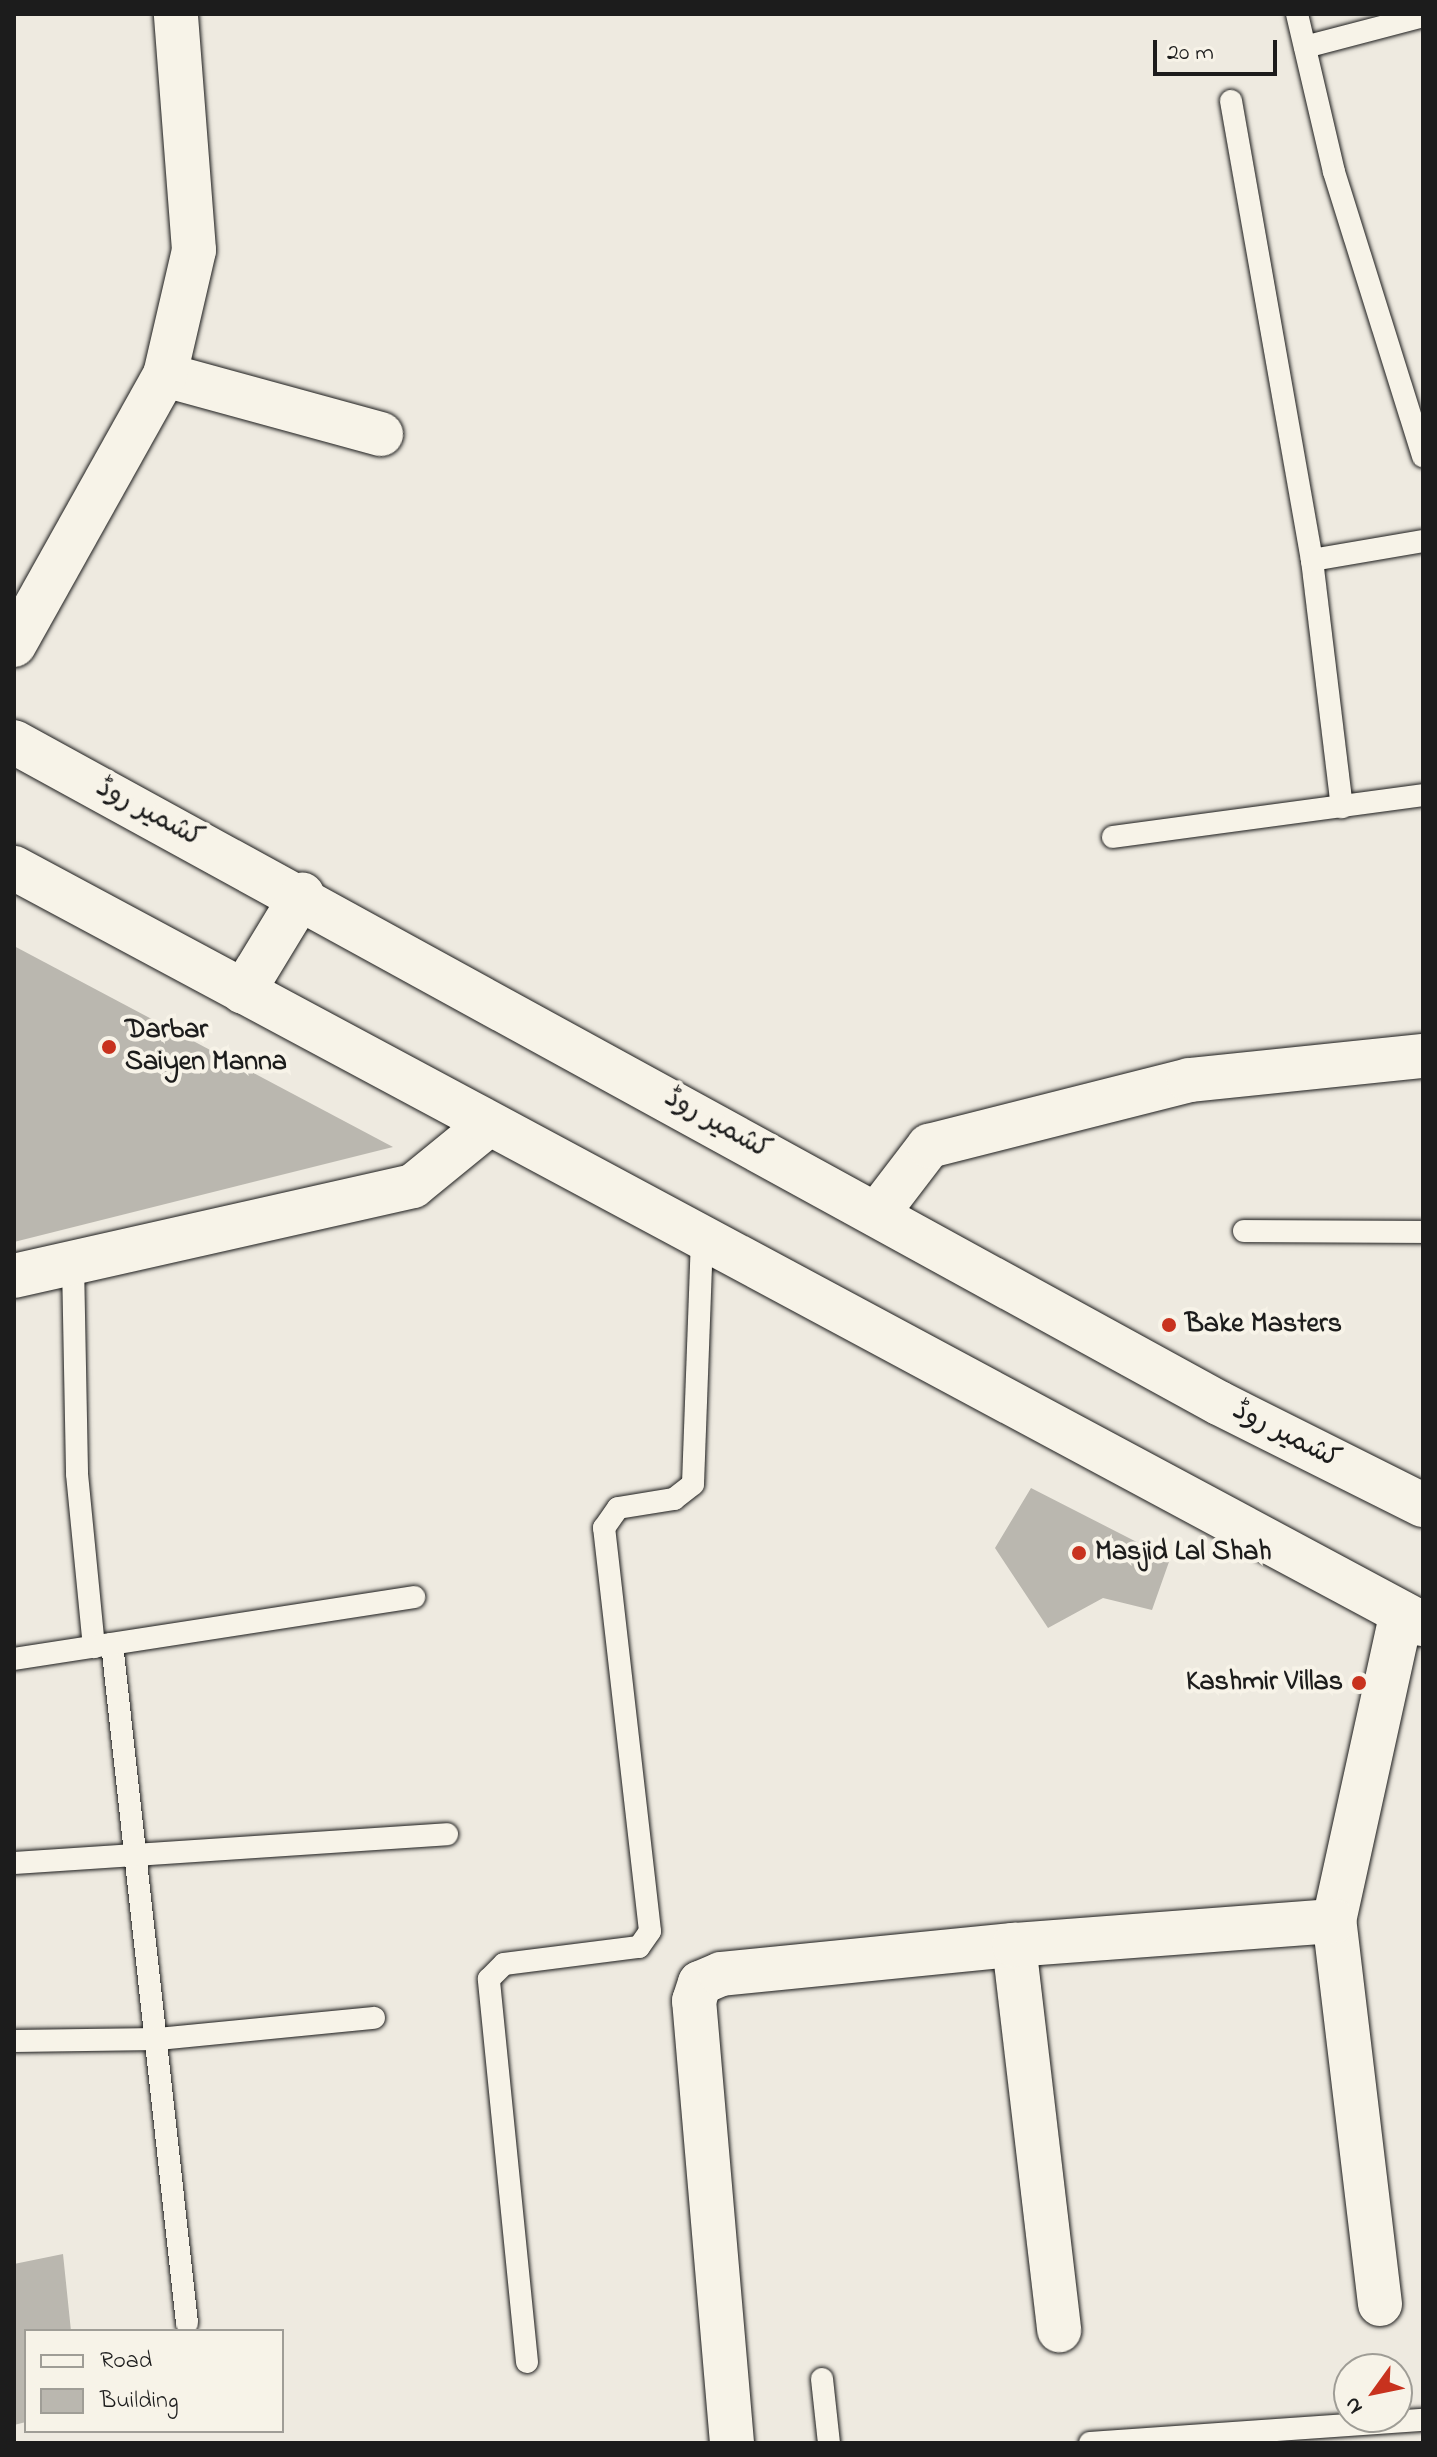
<!DOCTYPE html>
<html>
<head>
<meta charset="utf-8">
<style>
	body { margin:0 }
	#map { position:relative; width:1437px; height:2457px; overflow:hidden; background:#eeeae0; font-family:"Indie Flower","Playpen Sans Arabic",sans-serif }
	div>[style] { position:absolute }
	[style*='--x'] { left:calc(var(--x)*1px); top:calc(var(--y)*1px); width:calc(var(--w)*1px); rotate:calc(var(--a)*1deg) }
	.building>* { inset:0; background:#bab7af }
	.roads { filter:drop-shadow(0 0 2px #1c1c1c) drop-shadow(0 0 2px #1c1c1c) }
	.service>* { height:22px; margin:-11px; padding:0 11px; transform-origin:11px; border-radius:11px; background:#f7f3e8 }
	.minor>* { height:44px; margin:-22px; padding:0 22px; transform-origin:22px; border-radius:22px; background:#f7f3e8 }
	.primary>* { height:44px; margin:-22px; padding:0 22px; transform-origin:22px; border-radius:22px; background:#f7f3e8 }
	.dots>* { width:22px; height:22px; translate:-50% -50%; box-sizing:border-box; border:4px solid #f7f3e8; border-radius:50% }
	span { translate:-50% -50%; white-space:nowrap; text-align:center; line-height:1.15; -webkit-text-stroke:8px #f7f3e8; paint-order:stroke }
	.street-label { font-size:28px; color:#1c1c1c }
	.poi-label { font-size:28px; color:#1c1c1c; font-weight:700 }
	.left { translate:0 -50%; text-align:left }
	.right { translate:-100% -50%; text-align:right }
	.frame { position:absolute; inset:0; border:16px solid #1c1c1c; pointer-events:none }
	.legend { position:absolute; left:24px; top:2329px; width:260px; height:104px; box-sizing:border-box; background:#f7f3e8; border:2px solid #9f9d96; margin:0; padding:10px 14px; list-style:none; font-size:24px; color:#1c1c1c }
	.legend li { display:flex; align-items:center; gap:16px; height:40px }
	.legend b { width:40px; border:2px solid #9f9d96 }
	.north { position:absolute; left:1333px; top:2353px; width:80px; height:80px; box-sizing:border-box; background:#f7f3e8; border:2px solid #9f9d96; border-radius:50%; rotate:237deg; font-size:22px; font-weight:700; line-height:32px; text-align:center; color:#1c1c1c }
	.north::after { content:''; display:block; margin:auto; width:28px; height:36px; background:#c8321e; clip-path:polygon(50% 0,100% 100%,50% 72%,0 100%) }
	.scale { position:absolute; left:1153px; top:40px; width:124px; height:36px; box-sizing:border-box; border:4px solid #1c1c1c; border-top:0; padding-left:10px; font-size:24px; line-height:28px; white-space:nowrap; color:#1c1c1c; -webkit-text-stroke:6px #f7f3e8; paint-order:stroke }
</style>
</head>
<body>
<div id="map">
	<div class="building">
		<div style="clip-path:polygon(14px 946px,393px 1147px,14px 1242px)"></div>
		<div style="clip-path:polygon(1031px 1488px,1170px 1559px,1152px 1610px,1103px 1598px,1048px 1628px,995px 1548px)"></div>
		<div style="clip-path:polygon(63px 2254px,71px 2331px,26px 2331px,26px 2422px,14px 2425px,14px 2264px)"></div>
	</div>
	<div class="roads">
		<div class="service">
			<div style="--x:1297;--y:14;--w:162;--a:76.8"></div>
			<div style="--x:1334;--y:172;--w:298;--a:72.6"></div>
			<div style="--x:1305;--y:47;--w:122;--a:-14.7"></div>
			<div style="--x:1231;--y:101;--w:466;--a:80"></div>
			<div style="--x:1312;--y:560;--w:249;--a:83.1"></div>
			<div style="--x:1312;--y:560;--w:113;--a:-9.7"></div>
			<div style="--x:1113;--y:837;--w:313;--a:-7.7"></div>
			<div style="--x:1244;--y:1231;--w:179;--a:0.3"></div>
			<div style="--x:73;--y:1263;--w:211;--a:88.9"></div>
			<div style="--x:77;--y:1474;--w:174;--a:84.4"></div>
			<div style="--x:112;--y:1644;--w:683;--a:83.7"></div>
			<div style="--x:14;--y:1659;--w:405;--a:-8.8"></div>
			<div style="--x:14;--y:1863;--w:434;--a:-3.8"></div>
			<div style="--x:14;--y:2041;--w:144;--a:-0.8"></div>
			<div style="--x:158;--y:2039;--w:217;--a:-5.6"></div>
			<div style="--x:527;--y:2362;--w:385;--a:-95.7"></div>
			<div style="--x:489;--y:1979;--w:21;--a:-45"></div>
			<div style="--x:504;--y:1964;--w:136;--a:-7.2"></div>
			<div style="--x:639;--y:1947;--w:19;--a:-55"></div>
			<div style="--x:650;--y:1931;--w:406;--a:-96.5"></div>
			<div style="--x:604;--y:1528;--w:24;--a:-55"></div>
			<div style="--x:618;--y:1508;--w:57;--a:-9.1"></div>
			<div style="--x:674;--y:1499;--w:24;--a:-38"></div>
			<div style="--x:693;--y:1484;--w:246;--a:-87.9"></div>
			<div style="--x:822;--y:2379;--w:64;--a:83.8"></div>
			<div style="--x:1090;--y:2443;--w:334;--a:-4"></div>
		</div>
		<div class="minor">
			<div style="--x:165;--y:375;--w:224;--a:15.3"></div>
			<div style="--x:14;--y:645;--w:309;--a:-60.8"></div>
			<div style="--x:165;--y:375;--w:128;--a:-76.9"></div>
			<div style="--x:194;--y:250;--w:237;--a:-94.4"></div>
			<div style="--x:877;--y:1214;--w:86;--a:-52.6"></div>
			<div style="--x:929;--y:1146;--w:268;--a:-14.2"></div>
			<div style="--x:1189;--y:1080;--w:235;--a:-5.9"></div>
			<div style="--x:14;--y:1276;--w:409;--a:-12.7"></div>
			<div style="--x:413;--y:1186;--w:98;--a:-39.2"></div>
			<div style="--x:1014;--y:1945;--w:388;--a:83.3"></div>
			<div style="--x:1380;--y:2304;--w:386;--a:-96.8"></div>
			<div style="--x:1334;--y:1921;--w:315;--a:-77.6"></div>
			<div style="--x:732;--y:2443;--w:444;--a:-94.9"></div>
			<div style="--x:694;--y:2001;--w:19;--a:-72"></div>
			<div style="--x:700;--y:1983;--w:23;--a:-23"></div>
			<div style="--x:721;--y:1974;--w:294;--a:-5.7"></div>
			<div style="--x:1014;--y:1945;--w:321;--a:-4.3"></div>
		</div>
		<div class="primary">
			<div style="--x:14;--y:742;--w:1374;--a:28.75"></div>
			<div style="--x:1219;--y:1403;--w:228;--a:26.6"></div>
			<div style="--x:14;--y:868;--w:1599;--a:28.22"></div>
			<div style="--x:243;--y:992;--w:114;--a:-58.7"></div>
		</div>
	</div>
	<div class="dots">
		<div style="left:109px;top:1047px;background:#c8321e"></div>
		<div style="left:1169px;top:1325px;background:#c8321e"></div>
		<div style="left:1079px;top:1553px;background:#c8321e"></div>
		<div style="left:1359px;top:1683px;background:#c8321e"></div>
	</div>
	<div class="street-label">
		<span style="left:149px;top:814px;rotate:28deg">کشمیر روڈ</span>
		<span style="left:717px;top:1125px;rotate:29deg">کشمیر روڈ</span>
		<span style="left:1286px;top:1436px;rotate:27deg">کشمیر روڈ</span>
	</div>
	<div class="poi-label">
		<span class="left" style="left:125px;top:1047px">Darbar<br>Saiyen Manna</span>
		<span class="left" style="left:1185px;top:1325px">Bake Masters</span>
		<span class="left" style="left:1095px;top:1553px">Masjid Lal Shah</span>
		<span class="right" style="left:1343px;top:1683px">Kashmir Villas</span>
	</div>
	<div class="frame"></div>
	<ul class="legend">
	<li><b style="height:10px;background:#f7f3e8"></b>Road</li>
	<li><b style="height:22px;background:#bab7af"></b>Building</li>
	</ul>
	<div class="north">N</div>
	<div class="scale">20 m</div>
</div>
</body>
</html>
